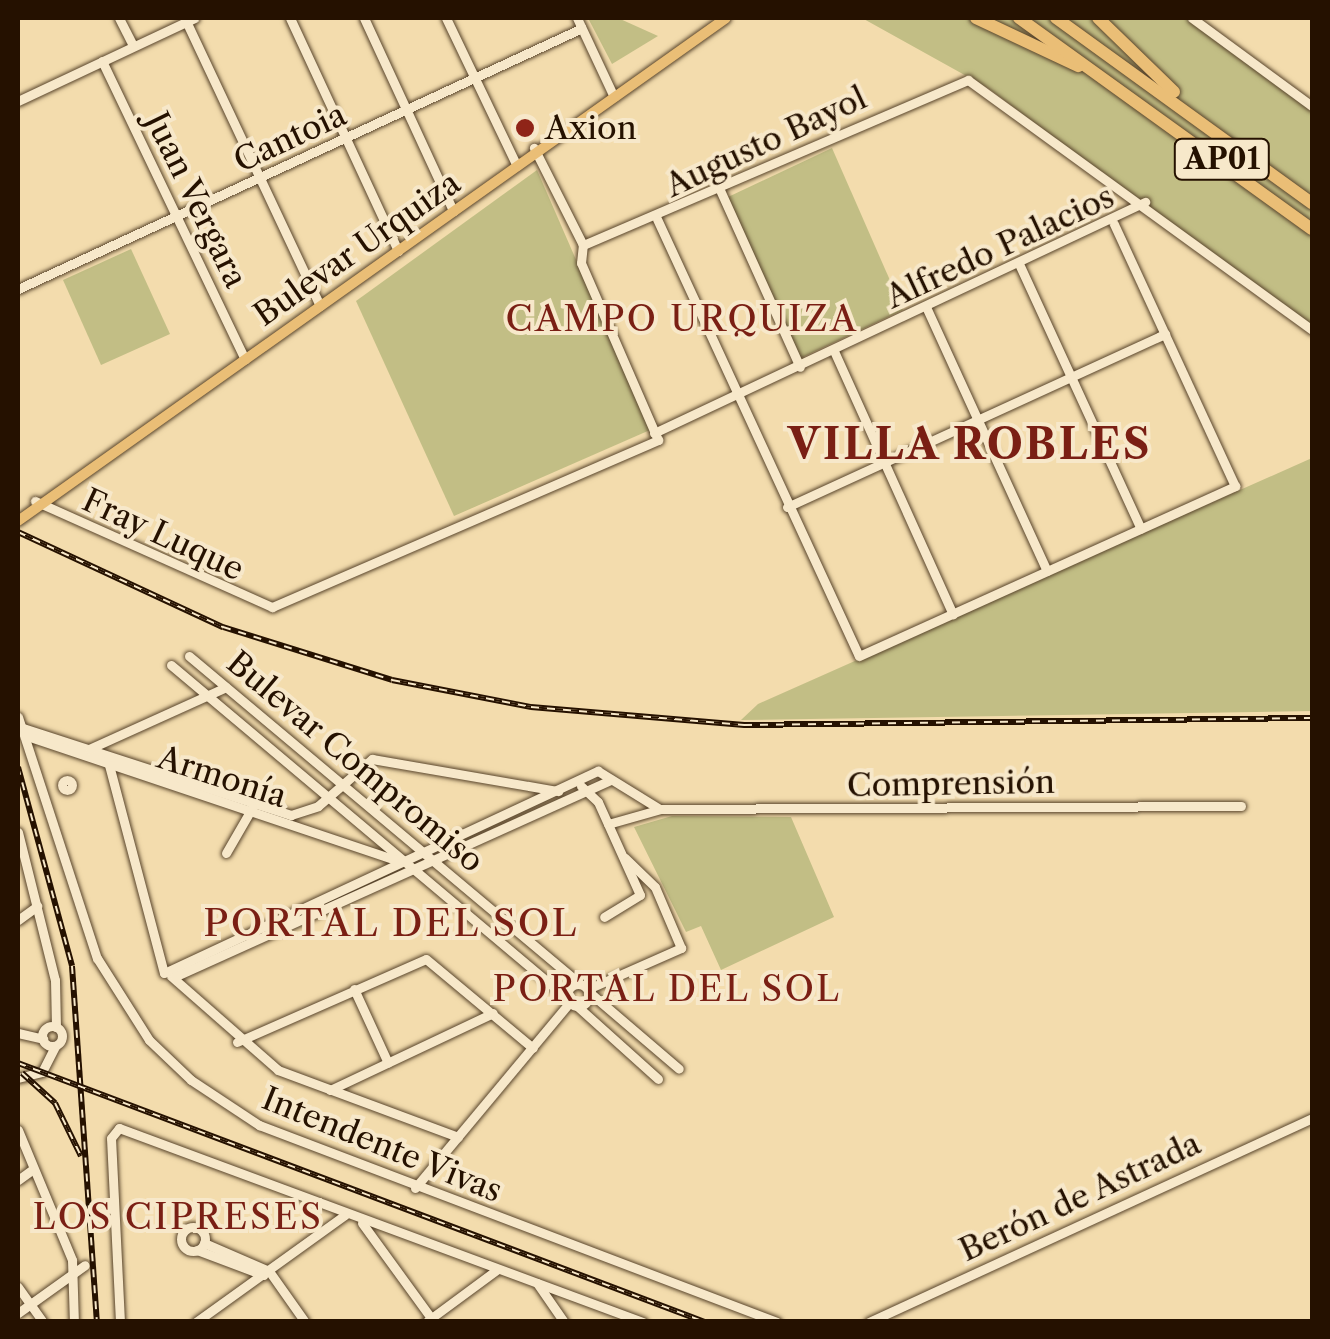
<!DOCTYPE html>
<html>
<head>
<meta charset="utf-8">
<style>
	body { margin:0 }
	#map { position:relative; width:1330px; height:1339px; overflow:hidden; background:#f3dcad; font-family:"Libre Caslon Text",serif }
	div>[style] { position:absolute }
	[style*='--x'] { left:calc(var(--x)*1px); top:calc(var(--y)*1px); width:calc(var(--w)*1px); rotate:calc(var(--a)*1deg) }
	.green>* { inset:0; background:#c2be85 }
	.roads { filter:drop-shadow(0 0 2px #58442b) drop-shadow(0 0 2px #58442b) }
	.minor>* { height:9px; margin:-4.5px; padding:0 4.5px; transform-origin:4.5px; border-radius:4.5px; background:#f7e8ca }
	.minor>.ring { margin:-4.5px; padding:0; box-sizing:content-box; background:none; border:9px solid #f7e8ca; border-radius:50% }
	.major>* { height:10px; margin:-5px; padding:0 5px; transform-origin:5px; border-radius:5px; background:#eabe76 }
	.highway>* { height:12px; margin:-6px; padding:0 6px; transform-origin:6px; border-radius:6px; background:#eabe76 }
	.rail>* { height:6px; margin-top:-3px; transform-origin:0; background:repeating-linear-gradient(90deg,#f7e8ca 0 8px,#251100 0 16px); box-sizing:border-box; border-block:2px solid #251100 }
	.dots>* { width:28px; height:28px; translate:-50% -50%; box-sizing:border-box; border:5px solid #f7e8ca; border-radius:50% }
	span { translate:-50% -50%; white-space:nowrap; text-align:center; line-height:1.15; -webkit-text-stroke:8px #f7e8ca; paint-order:stroke }
	.shield-label span { padding:2px 8px; background:#f7e8ca; border:2px solid; border-radius:8px; -webkit-text-stroke-width:0 }
	.shield-label { font-size:30px; color:#251100; font-weight:700 }
	.poi-label { font-size:32px; color:#251100 }
	.left { translate:0 -50%; text-align:left }
	.street-label { font-size:32px; color:#251100 }
	.neighbourhood-label { font-size:35px; color:#7a1f14; letter-spacing:2.5px }
	.quarter-label { font-size:38px; color:#7a1f14; letter-spacing:2.5px }
	.district-label { font-size:42px; color:#7a1f14; font-weight:700; letter-spacing:2.5px }
	.frame { position:absolute; inset:0; border:20px solid #251100; pointer-events:none }
</style>
</head>
<body>
<div id="map">
	<div class="green">
		<div style="clip-path:polygon(588px 18px,618px 18px,658px 36px,612px 64px)"></div>
		<div style="clip-path:polygon(862px 18px,1192px 18px,1312px 106px,1312px 330px,988px 88px)"></div>
		<div style="clip-path:polygon(832px 148px,903px 310px,801px 358px,728px 197px)"></div>
		<div style="clip-path:polygon(537px 170px,650px 430px,454px 516px,356px 301px)"></div>
		<div style="clip-path:polygon(131px 249px,170px 334px,101px 365px,63px 280px)"></div>
		<div style="clip-path:polygon(1312px 458px,1312px 711px,741px 720px,758px 704px)"></div>
		<div style="clip-path:polygon(672px 816px,791px 817px,834px 917px,721px 970px,701px 926px,686px 932px,634px 827px)"></div>
	</div>
	<div class="roads">
		<div class="minor">
			<div style="--x:119;--y:18;--w:31;--a:63"></div>
			<div style="--x:290;--y:18;--w:257;--a:65.1"></div>
			<div style="--x:364;--y:18;--w:213;--a:65.2"></div>
			<div style="--x:446;--y:18;--w:164;--a:64.4"></div>
			<div style="--x:577;--y:18;--w:87;--a:64.9"></div>
			<div style="--x:1192;--y:18;--w:149;--a:36.3"></div>
			<div style="--x:186;--y:21;--w:315;--a:64.8"></div>
			<div style="--x:102;--y:61;--w:331;--a:64.4"></div>
			<div style="--x:18;--y:101;--w:195;--a:-25.2"></div>
			<div style="--x:720;--y:190;--w:194;--a:65.7"></div>
			<div style="--x:657;--y:219;--w:481;--a:65.2"></div>
			<div style="--x:859;--y:656;--w:413;--a:-24.3"></div>
			<div style="--x:1235;--y:486;--w:289;--a:-114.8"></div>
			<div style="--x:583;--y:245;--w:419;--a:-23.2"></div>
			<div style="--x:968;--y:80;--w:425;--a:36"></div>
			<div style="--x:1020;--y:266;--w:289;--a:65.3"></div>
			<div style="--x:18;--y:289;--w:621;--a:-24.83"></div>
			<div style="--x:927;--y:309;--w:288;--a:65.4"></div>
			<div style="--x:834;--y:351;--w:289;--a:65.7"></div>
			<div style="--x:654;--y:433;--w:543;--a:-25.2"></div>
			<div style="--x:35;--y:501;--w:260;--a:24.1"></div>
			<div style="--x:272;--y:607;--w:421;--a:-23.4"></div>
			<div style="--x:658;--y:440;--w:193;--a:-113.5"></div>
			<div style="--x:581;--y:263;--w:18;--a:-84"></div>
			<div style="--x:583;--y:245;--w:109;--a:-116.8"></div>
			<div style="--x:787;--y:507;--w:416;--a:-24.6"></div>
			<div style="--x:189;--y:656;--w:510;--a:39.99"></div>
			<div style="--x:171;--y:665;--w:519;--a:40.07"></div>
			<div style="--x:18;--y:717;--w:254;--a:71.9"></div>
			<div style="--x:97;--y:958;--w:97;--a:57.6"></div>
			<div style="--x:149;--y:1040;--w:58;--a:43.6"></div>
			<div style="--x:191;--y:1080;--w:82;--a:33.5"></div>
			<div style="--x:259;--y:1125;--w:554;--a:20.82"></div>
			<div style="--x:23;--y:728;--w:282;--a:18"></div>
			<div style="--x:291;--y:815;--w:28;--a:-18"></div>
			<div style="--x:318;--y:806;--w:72;--a:-41"></div>
			<div style="--x:372;--y:759;--w:189;--a:9.8"></div>
			<div style="--x:27;--y:736;--w:389;--a:18.6"></div>
			<div style="--x:89;--y:749;--w:150;--a:-24.3"></div>
			<div style="--x:109;--y:765;--w:215;--a:75.2"></div>
			<div class="ring" style="left:62px;top:780px;width:1px;height:1px"></div>
			<div style="--x:581;--y:786;--w:23;--a:43"></div>
			<div style="--x:598;--y:802;--w:102;--a:65.7"></div>
			<div style="--x:640;--y:895;--w:42;--a:148.6"></div>
			<div style="--x:608;--y:824;--w:55;--a:-15.8"></div>
			<div style="--x:661;--y:809;--w:580;--a:-0.3"></div>
			<div style="--x:18;--y:832;--w:153;--a:76"></div>
			<div style="--x:55;--y:980;--w:47;--a:88.8"></div>
			<div style="--x:226;--y:853;--w:52;--a:-60"></div>
			<div style="--x:18;--y:920;--w:24;--a:-36"></div>
			<div style="--x:164;--y:973;--w:479;--a:-25"></div>
			<div style="--x:598;--y:771;--w:70;--a:31.7"></div>
			<div style="--x:171;--y:976;--w:142;--a:41.3"></div>
			<div style="--x:278;--y:1070;--w:192;--a:20.4"></div>
			<div style="--x:174;--y:977;--w:479;--a:-24.3"></div>
			<div class="ring" style="left:567px;top:984px;width:13px;height:13px"></div>
			<div style="--x:354;--y:989;--w:81;--a:65.3"></div>
			<div style="--x:588;--y:989;--w:102;--a:-23.8"></div>
			<div style="--x:681;--y:948;--w:66;--a:-113.1"></div>
			<div style="--x:655;--y:887;--w:42;--a:-136"></div>
			<div style="--x:589;--y:992;--w:118;--a:40.5"></div>
			<div style="--x:577;--y:1006;--w:109;--a:42"></div>
			<div class="ring" style="left:42px;top:1026px;width:11px;height:11px"></div>
			<div style="--x:18;--y:1033;--w:26;--a:13"></div>
			<div style="--x:237;--y:1042;--w:206;--a:-23.7"></div>
			<div style="--x:426;--y:959;--w:139;--a:39.8"></div>
			<div style="--x:18;--y:1078;--w:25;--a:-14"></div>
			<div style="--x:42;--y:1072;--w:29;--a:-63"></div>
			<div style="--x:330;--y:1090;--w:180;--a:-25.3"></div>
			<div style="--x:18;--y:1130;--w:141;--a:67.4"></div>
			<div style="--x:72;--y:1260;--w:62;--a:88.2"></div>
			<div style="--x:18;--y:1180;--w:17;--a:-36"></div>
			<div style="--x:415;--y:1188;--w:242;--a:-50.2"></div>
			<div style="--x:362;--y:1223;--w:122;--a:54"></div>
			<div class="ring" style="left:181px;top:1227px;width:15px;height:15px"></div>
			<div style="--x:204;--y:1243;--w:71;--a:23.3"></div>
			<div style="--x:269;--y:1271;--w:62;--a:54.8"></div>
			<div style="--x:197;--y:1250;--w:71;--a:20.7"></div>
			<div style="--x:537;--y:1283;--w:47;--a:55.3"></div>
			<div style="--x:18;--y:1287;--w:43;--a:54.5"></div>
			<div style="--x:18;--y:1313;--w:82;--a:-35.6"></div>
			<div style="--x:120;--y:1322;--w:184;--a:-92.8"></div>
			<div style="--x:111;--y:1138;--w:13;--a:-51"></div>
			<div style="--x:119;--y:1128;--w:559;--a:20.32"></div>
			<div style="--x:196;--y:1322;--w:183;--a:-35.7"></div>
			<div style="--x:426;--y:1322;--w:89;--a:-36.4"></div>
			<div style="--x:869;--y:1322;--w:488;--a:-24.7"></div>
		</div>
		<div class="major">
			<div style="--x:18;--y:521;--w:868;--a:-35.39"></div>
		</div>
		<div class="highway">
			<div style="--x:976;--y:18;--w:113;--a:25.2"></div>
			<div style="--x:1019;--y:18;--w:361;--a:35.8"></div>
			<div style="--x:1056;--y:18;--w:316;--a:35.9"></div>
			<div style="--x:1098;--y:18;--w:106;--a:44.2"></div>
		</div>
	</div>
	<div class="rail">
		<div style="--x:18;--y:532;--w:226;--a:24.9"></div>
		<div style="--x:223;--y:627;--w:177;--a:17.4"></div>
		<div style="--x:392;--y:680;--w:142;--a:11"></div>
		<div style="--x:531;--y:707;--w:214;--a:4.8"></div>
		<div style="--x:744;--y:725;--w:568;--a:-0.71"></div>
		<div style="--x:18;--y:767;--w:206;--a:74.8"></div>
		<div style="--x:72;--y:966;--w:357;--a:86"></div>
		<div style="--x:18;--y:1063;--w:734;--a:20.66"></div>
		<div style="--x:22;--y:1073;--w:45;--a:42.3"></div>
		<div style="--x:55;--y:1103;--w:59;--a:63.9"></div>
	</div>
	<div class="dots">
		<div style="left:525px;top:128px;background:#8f2418"></div>
	</div>
	<div class="shield-label">
		<span style="left:1222px;top:159px">AP01</span>
	</div>
	<div class="poi-label">
		<span class="left" style="left:545px;top:128px">Axion</span>
	</div>
	<div class="street-label">
		<span style="left:290px;top:138px;rotate:-25deg">Cantoia</span>
		<span style="left:766px;top:142px;rotate:-25deg">Augusto Bayol</span>
		<span style="left:196px;top:200px;rotate:64deg">Juan Vergara</span>
		<span style="left:1000px;top:247px;rotate:-25deg">Alfredo Palacios</span>
		<span style="left:357px;top:249px;rotate:-35deg">Bulevar Urquiza</span>
		<span style="left:163px;top:535px;rotate:25deg">Fray Luque</span>
		<span style="left:355px;top:762px;rotate:40deg">Bulevar Compromiso</span>
		<span style="left:222px;top:777px;rotate:18deg">Armonía</span>
		<span style="left:951px;top:784px;rotate:-1deg">Comprensión</span>
		<span style="left:382px;top:1145px;rotate:22deg">Intendente Vivas</span>
		<span style="left:1080px;top:1197px;rotate:-25deg">Berón de Astrada</span>
	</div>
	<div class="neighbourhood-label">
		<span style="left:682px;top:319px">CAMPO URQUIZA</span>
		<span style="left:667px;top:989px">PORTAL DEL SOL</span>
		<span style="left:178px;top:1217px">LOS CIPRESES</span>
	</div>
	<div class="quarter-label">
		<span style="left:391px;top:923px">PORTAL DEL SOL</span>
	</div>
	<div class="district-label">
		<span style="left:970px;top:444px">VILLA ROBLES</span>
	</div>
	<div class="frame"></div>
</div>
</body>
</html>
